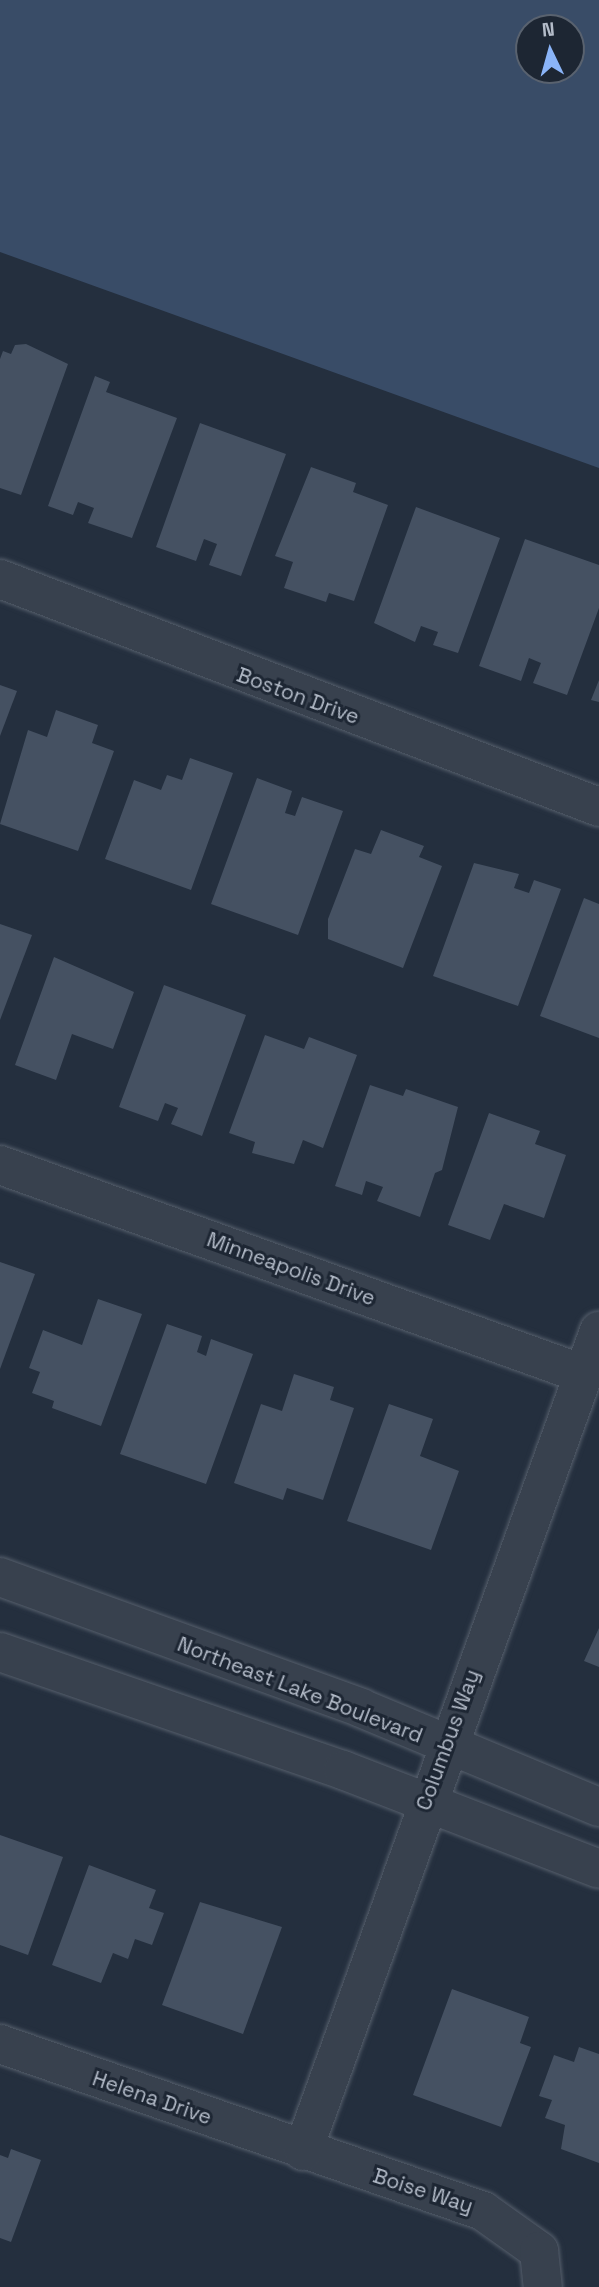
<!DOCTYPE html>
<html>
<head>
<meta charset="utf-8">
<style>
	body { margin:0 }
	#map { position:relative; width:599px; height:2287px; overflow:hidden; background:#242f3e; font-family:"Space Grotesk",sans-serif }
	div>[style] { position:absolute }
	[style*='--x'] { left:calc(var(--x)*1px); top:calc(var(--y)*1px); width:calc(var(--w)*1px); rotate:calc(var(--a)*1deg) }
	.water>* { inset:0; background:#394c67 }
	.building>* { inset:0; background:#455162 }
	.roads { filter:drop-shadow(0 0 2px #565f6c) drop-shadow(0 0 2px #565f6c) }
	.street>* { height:38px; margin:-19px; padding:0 19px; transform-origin:19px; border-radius:19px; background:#38414e }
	span { translate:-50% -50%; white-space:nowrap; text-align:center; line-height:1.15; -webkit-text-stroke:6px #1d2633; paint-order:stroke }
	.street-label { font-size:21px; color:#b4bcc9 }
	.north { position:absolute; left:515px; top:14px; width:70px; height:70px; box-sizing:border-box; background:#1d2633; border:2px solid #59626f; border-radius:50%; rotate:355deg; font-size:19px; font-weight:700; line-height:28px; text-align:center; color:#b4bcc9 }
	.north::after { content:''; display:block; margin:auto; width:24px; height:32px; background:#8ab4f8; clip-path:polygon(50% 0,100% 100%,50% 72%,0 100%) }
</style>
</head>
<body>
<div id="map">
	<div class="water">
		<div style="clip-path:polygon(evenodd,0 0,599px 0,599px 468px,0 252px,0 0,529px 28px,571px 28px,571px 70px,529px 70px,529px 28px)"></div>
	</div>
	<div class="building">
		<div style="clip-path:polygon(26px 344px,68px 364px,21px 495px,0 488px,0 359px,3px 351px,11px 354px,15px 345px)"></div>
		<div style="clip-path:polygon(95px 376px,110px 382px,106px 392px,177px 418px,132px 538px,88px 523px,94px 508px,78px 502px,73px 515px,48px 506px)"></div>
		<div style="clip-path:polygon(200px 423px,286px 454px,241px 576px,209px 565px,217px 544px,204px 539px,196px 561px,156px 547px)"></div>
		<div style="clip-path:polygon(311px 467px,356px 483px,353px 492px,388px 505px,354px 601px,329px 593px,326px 602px,284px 588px,293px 562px,275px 556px)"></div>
		<div style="clip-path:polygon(416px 507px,500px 538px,458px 653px,433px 645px,438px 632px,421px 626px,415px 642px,374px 623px)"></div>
		<div style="clip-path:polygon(525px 539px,599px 565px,599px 608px,567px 695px,533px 683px,541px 663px,529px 658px,521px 681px,479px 666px)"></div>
		<div style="clip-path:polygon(599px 680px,599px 702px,591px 700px)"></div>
		<div style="clip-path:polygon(0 685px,17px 691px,0 736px)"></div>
		<div style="clip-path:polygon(56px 710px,98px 725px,92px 743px,114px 751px,78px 851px,0 824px,28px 730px,47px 737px)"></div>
		<div style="clip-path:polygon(190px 758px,233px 773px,191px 890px,105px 859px,134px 780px,161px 790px,167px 775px,182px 780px)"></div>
		<div style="clip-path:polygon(257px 778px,292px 791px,285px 813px,295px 816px,302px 797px,343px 811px,298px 935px,211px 904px)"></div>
		<div style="clip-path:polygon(381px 830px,424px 846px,419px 857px,442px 866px,403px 968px,328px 939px,328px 919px,355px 849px,371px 854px)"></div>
		<div style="clip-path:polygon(474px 863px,519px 874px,514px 888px,529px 893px,534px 880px,561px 889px,518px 1006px,433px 976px)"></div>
		<div style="clip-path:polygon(584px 898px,599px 904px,599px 1038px,540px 1016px)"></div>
		<div style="clip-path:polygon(0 924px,32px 935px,0 1020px)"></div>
		<div style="clip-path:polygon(54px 957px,134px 992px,113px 1049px,72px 1034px,56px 1080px,15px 1065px)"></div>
		<div style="clip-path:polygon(164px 985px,246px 1015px,202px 1136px,171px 1124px,178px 1108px,165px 1103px,158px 1121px,119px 1107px)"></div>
		<div style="clip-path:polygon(265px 1035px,304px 1049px,309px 1037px,357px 1055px,323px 1148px,303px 1140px,294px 1164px,252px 1153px,255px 1142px,229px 1133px)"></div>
		<div style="clip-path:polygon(370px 1085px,403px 1096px,406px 1089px,458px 1107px,442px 1170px,435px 1173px,420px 1217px,377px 1201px,383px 1187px,366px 1181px,362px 1195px,335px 1186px)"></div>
		<div style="clip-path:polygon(489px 1113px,540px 1131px,535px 1144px,566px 1155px,544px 1218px,504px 1204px,490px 1240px,448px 1225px)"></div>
		<div style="clip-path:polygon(0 1262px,35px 1274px,0 1369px)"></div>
		<div style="clip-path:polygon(98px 1299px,142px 1314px,101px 1426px,52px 1408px,54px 1401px,32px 1393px,40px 1372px,29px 1368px,43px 1330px,82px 1345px)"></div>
		<div style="clip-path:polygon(167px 1324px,202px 1336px,197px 1352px,206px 1356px,211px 1339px,253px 1354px,206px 1484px,120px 1454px)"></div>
		<div style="clip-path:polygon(294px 1374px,334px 1387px,330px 1400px,354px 1408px,323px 1500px,287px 1488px,283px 1500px,234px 1483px,261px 1404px,282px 1411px)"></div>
		<div style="clip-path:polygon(389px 1404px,433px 1419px,420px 1456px,459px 1471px,431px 1550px,347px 1521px)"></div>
		<div style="clip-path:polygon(599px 1628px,599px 1667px,584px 1661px)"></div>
		<div style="clip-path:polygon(0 1835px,63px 1857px,28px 1955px,0 1945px)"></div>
		<div style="clip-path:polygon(89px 1865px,156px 1890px,149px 1908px,164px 1913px,152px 1945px,135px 1939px,128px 1959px,113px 1953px,101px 1983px,52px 1965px)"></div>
		<div style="clip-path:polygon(200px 1902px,282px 1927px,243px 2034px,162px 2005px)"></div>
		<div style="clip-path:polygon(452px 1989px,529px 2017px,520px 2043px,531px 2047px,501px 2127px,413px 2095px)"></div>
		<div style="clip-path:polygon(579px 2047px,599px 2054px,599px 2163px,561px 2149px,565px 2125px,545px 2118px,552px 2100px,539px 2096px,554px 2055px,574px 2062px)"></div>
		<div style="clip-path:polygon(11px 2149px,41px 2160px,11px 2242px,0 2238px,0 2155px,8px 2158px)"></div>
	</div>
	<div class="roads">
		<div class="street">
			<div style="--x:0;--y:579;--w:641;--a:20.84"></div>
			<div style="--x:0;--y:1165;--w:619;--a:19.72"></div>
			<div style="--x:0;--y:1577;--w:384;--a:19.9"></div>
			<div style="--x:361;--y:1708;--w:258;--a:22.6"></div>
			<div style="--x:0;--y:1652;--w:363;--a:19"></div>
			<div style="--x:343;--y:1770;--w:274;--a:21.1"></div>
			<div style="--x:0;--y:2044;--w:511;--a:19.07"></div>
			<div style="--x:483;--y:2211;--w:69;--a:35.5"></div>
			<div style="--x:539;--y:2251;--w:36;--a:84"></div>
			<div style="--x:303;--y:2151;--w:872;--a:-70.15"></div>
		</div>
	</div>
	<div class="street-label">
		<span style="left:298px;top:696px;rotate:20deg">Boston Drive</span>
		<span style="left:291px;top:1269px;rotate:20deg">Minneapolis Drive</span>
		<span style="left:300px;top:1690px;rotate:21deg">Northeast Lake Boulevard</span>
		<span style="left:448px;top:1740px;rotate:-70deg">Columbus Way</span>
		<span style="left:152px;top:2098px;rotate:19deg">Helena Drive</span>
		<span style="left:423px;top:2191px;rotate:18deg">Boise Way</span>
	</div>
	<div class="north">N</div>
</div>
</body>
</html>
